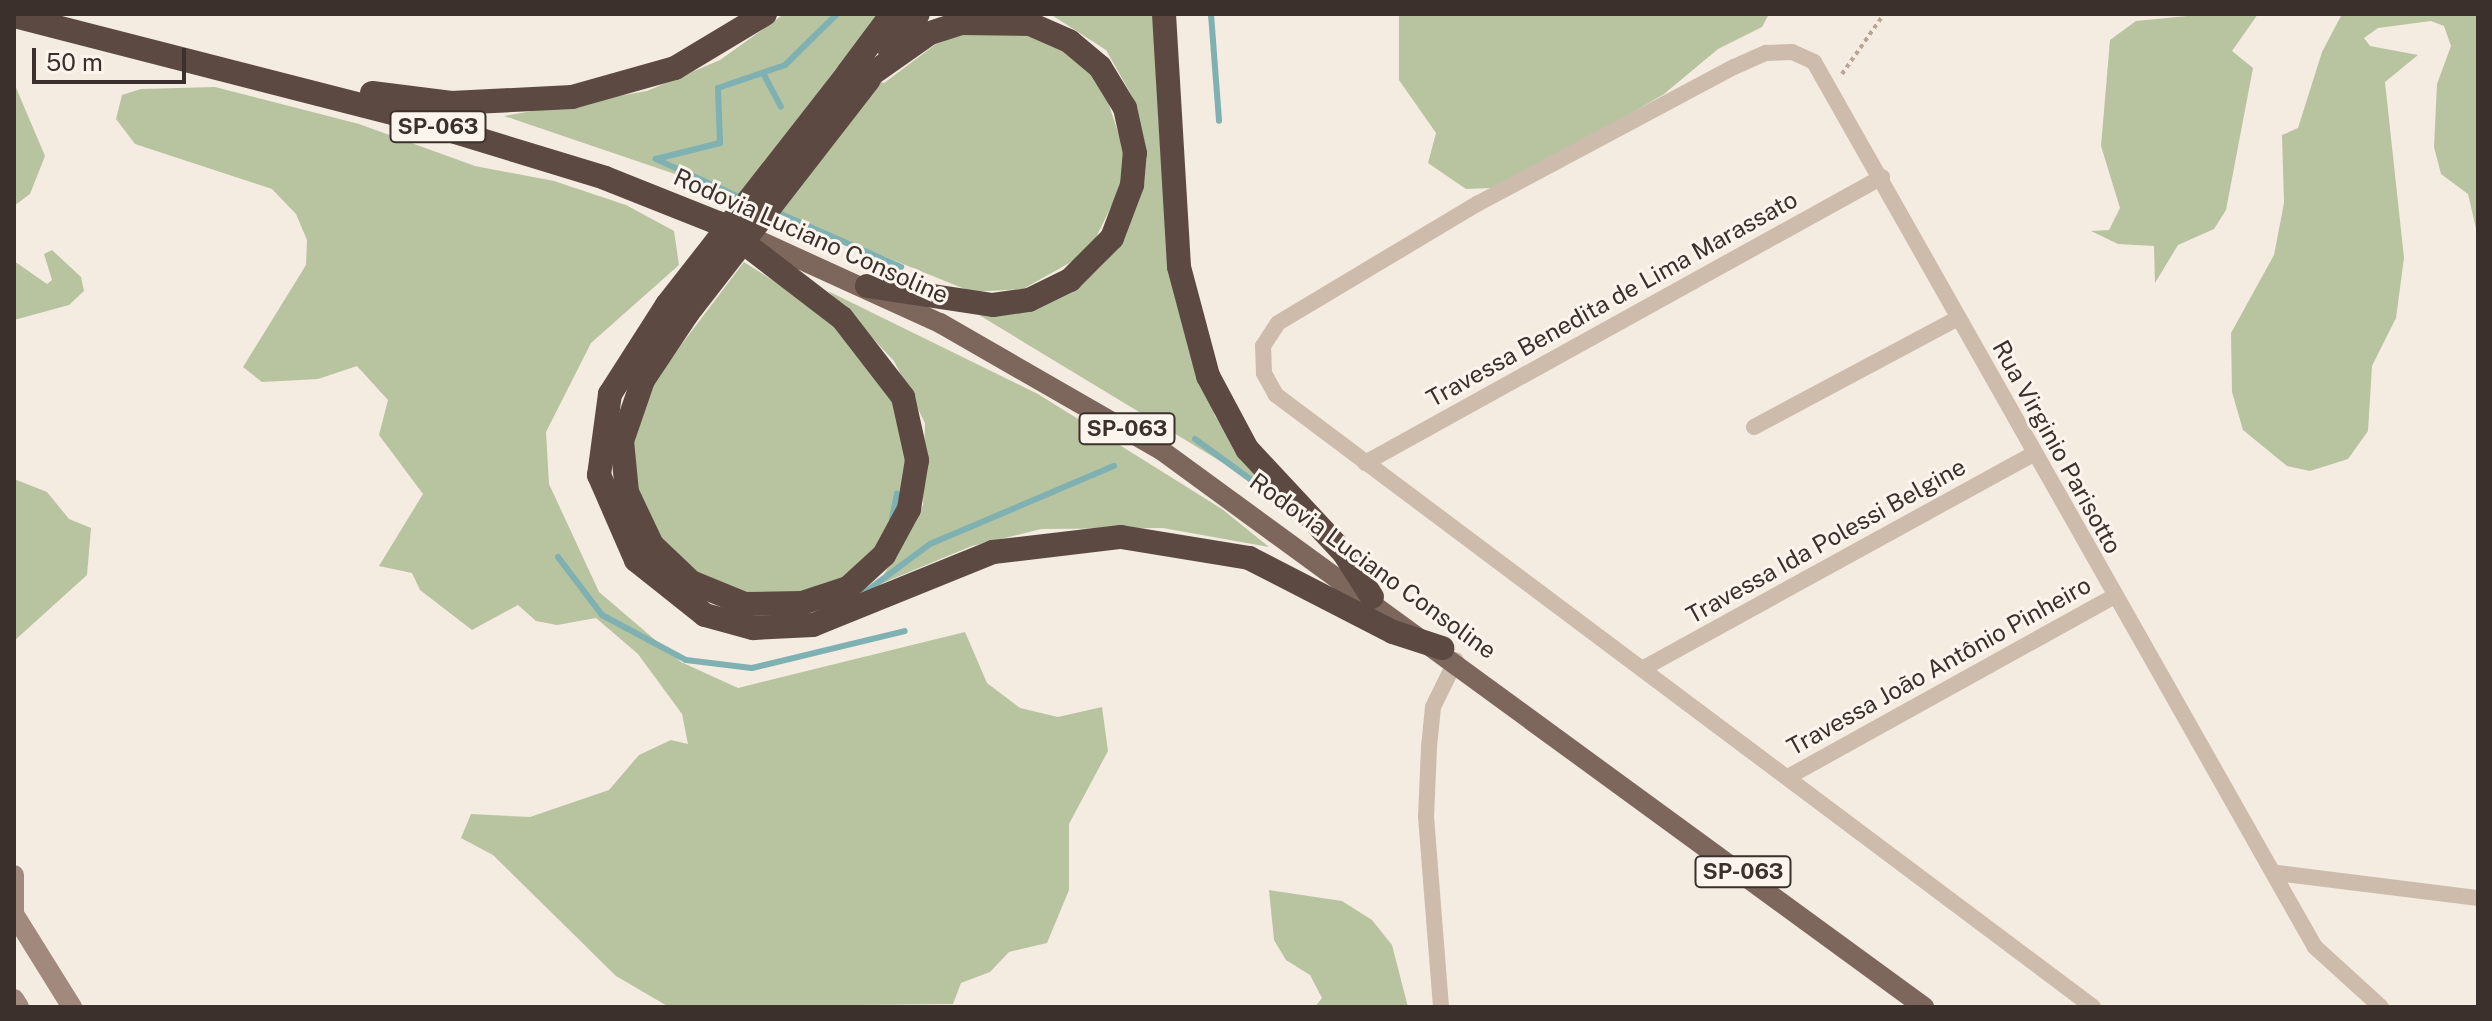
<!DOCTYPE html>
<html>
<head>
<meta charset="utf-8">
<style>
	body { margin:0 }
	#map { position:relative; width:2492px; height:1021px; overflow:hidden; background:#f4ebe1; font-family:"Public Sans",sans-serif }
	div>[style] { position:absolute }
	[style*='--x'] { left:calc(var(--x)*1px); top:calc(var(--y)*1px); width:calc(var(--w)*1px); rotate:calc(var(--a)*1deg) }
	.green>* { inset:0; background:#b8c4a0 }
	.stream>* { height:6px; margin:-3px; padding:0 3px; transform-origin:3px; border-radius:3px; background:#7fb0b2 }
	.path>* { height:4px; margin-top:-2px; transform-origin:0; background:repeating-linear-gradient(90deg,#b9a596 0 4px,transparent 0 8px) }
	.street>* { height:16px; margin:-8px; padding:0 8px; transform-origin:8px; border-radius:8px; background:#cdbbac }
	.secondary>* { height:20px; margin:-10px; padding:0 10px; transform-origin:10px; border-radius:10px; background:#a18a7d }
	.primary>* { height:20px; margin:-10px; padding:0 10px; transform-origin:10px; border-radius:10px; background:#7d675c }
	.highway>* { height:24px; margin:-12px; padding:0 12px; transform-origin:12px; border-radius:12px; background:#5c4a42 }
	.highway-bridge>* { height:24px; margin:-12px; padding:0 12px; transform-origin:12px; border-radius:12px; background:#5c4a42 }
	span { translate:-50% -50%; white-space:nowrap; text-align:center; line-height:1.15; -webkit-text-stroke:6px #fbf5ee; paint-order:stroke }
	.shield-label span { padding:2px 6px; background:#fbf5ee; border:2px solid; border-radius:6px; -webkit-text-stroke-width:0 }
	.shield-label { font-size:22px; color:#3b302b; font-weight:700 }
	.street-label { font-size:24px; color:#3b302b }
	.frame { position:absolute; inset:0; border:16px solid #3b302b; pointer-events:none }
	.scale { position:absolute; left:32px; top:48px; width:154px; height:36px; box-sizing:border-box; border:4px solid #3b302b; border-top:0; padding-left:10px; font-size:24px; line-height:28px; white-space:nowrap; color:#3b302b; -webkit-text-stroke:6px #fbf5ee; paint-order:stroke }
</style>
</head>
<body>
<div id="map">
	<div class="green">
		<div style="clip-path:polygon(784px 14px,880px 14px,869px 79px,884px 83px,944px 38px,973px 30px,1042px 36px,1088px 70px,1105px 93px,1124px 150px,1122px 184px,1089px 252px,1023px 289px,972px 292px,716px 188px,504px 116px,647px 91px,720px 60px)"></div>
		<div style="clip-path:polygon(1050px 14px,1154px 14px,1175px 298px,1215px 416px,1263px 487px,979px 315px,1074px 289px,1093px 274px,1106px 261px,1145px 144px,1132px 96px,1106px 50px)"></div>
		<div style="clip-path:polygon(1399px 14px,1769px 14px,1762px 27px,1718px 49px,1664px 94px,1539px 167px,1491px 188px,1466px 189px,1428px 163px,1436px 133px,1399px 80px)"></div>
		<div style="clip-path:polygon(2208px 14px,2258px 14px,2232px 51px,2253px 68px,2226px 210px,2214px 229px,2178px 245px,2155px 283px,2154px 246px,2118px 244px,2091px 231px,2109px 230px,2120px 208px,2101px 146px,2110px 40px,2136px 21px)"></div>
		<div style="clip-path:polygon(2342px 14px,2478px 14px,2478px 237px,2468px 194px,2441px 174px,2434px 147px,2437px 84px,2451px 46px,2444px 26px,2431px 21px,2378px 28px,2364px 38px,2370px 46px,2418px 55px,2385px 82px,2404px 258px,2396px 318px,2372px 366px,2368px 431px,2348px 459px,2310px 471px,2287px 466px,2243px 430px,2232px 392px,2231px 333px,2274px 255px,2284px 203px,2282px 135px,2298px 128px,2322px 52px)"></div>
		<div style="clip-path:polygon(14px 83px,45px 156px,30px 194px,14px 206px)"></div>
		<div style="clip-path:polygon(215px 87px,359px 124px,475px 166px,554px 181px,626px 205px,674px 231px,679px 265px,591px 343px,546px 432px,549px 484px,599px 592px,681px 662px,738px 688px,965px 632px,987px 683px,1020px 708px,1058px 717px,1102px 707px,1108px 751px,1069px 824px,1069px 890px,1047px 943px,1009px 952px,990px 972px,961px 983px,953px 1004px,669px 1007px,616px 976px,493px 855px,461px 838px,471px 814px,530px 817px,609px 790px,639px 755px,671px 740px,688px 744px,682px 714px,638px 654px,596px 618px,557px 625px,536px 621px,518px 605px,472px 630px,420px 590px,412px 573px,379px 566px,423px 494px,379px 435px,388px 400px,357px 366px,318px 379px,262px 382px,243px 367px,306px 265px,307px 240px,296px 214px,272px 189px,135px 144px,116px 119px,122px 95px,141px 89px)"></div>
		<div style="clip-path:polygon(52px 250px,81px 277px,84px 291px,69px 305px,14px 320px,14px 261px,47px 284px,52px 280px,44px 254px)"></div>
		<div style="clip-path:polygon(744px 262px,807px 302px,867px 356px,903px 419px,907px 485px,883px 544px,847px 577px,809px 591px,755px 595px,719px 587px,669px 553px,645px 516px,636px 481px,633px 442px,650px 386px)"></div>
		<div style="clip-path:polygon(828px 291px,1038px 394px,1222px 509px,1269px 547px,1163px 528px,1041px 529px,972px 546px,878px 585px,923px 505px,925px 423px,894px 361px)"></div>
		<div style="clip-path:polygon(14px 479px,47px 492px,69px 519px,91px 528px,87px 575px,14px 641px)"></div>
		<div style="clip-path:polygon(1269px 890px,1342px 901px,1372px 920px,1392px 945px,1408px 1007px,1315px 1007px,1322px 998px,1310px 975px,1286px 960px,1274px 940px)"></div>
	</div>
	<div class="stream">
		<div style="--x:1211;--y:14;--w:107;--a:85.7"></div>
		<div style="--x:763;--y:73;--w:38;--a:62"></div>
		<div style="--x:741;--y:198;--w:94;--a:-155.4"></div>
		<div style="--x:656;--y:159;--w:66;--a:-14"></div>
		<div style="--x:720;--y:143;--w:55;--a:-92.1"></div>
		<div style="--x:718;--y:88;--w:71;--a:-18.9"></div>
		<div style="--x:785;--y:65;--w:73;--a:-44.4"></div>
		<div style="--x:774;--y:211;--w:139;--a:23.8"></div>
		<div style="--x:1195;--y:439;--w:82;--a:36"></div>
		<div style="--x:892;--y:519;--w:26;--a:-79"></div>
		<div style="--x:558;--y:557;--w:73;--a:52.8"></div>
		<div style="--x:602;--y:615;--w:95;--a:28.2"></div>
		<div style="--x:686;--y:660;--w:66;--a:6.9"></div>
		<div style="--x:752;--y:668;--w:157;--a:-13.6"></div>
		<div style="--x:864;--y:593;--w:82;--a:-36.6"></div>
		<div style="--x:930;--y:544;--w:200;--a:-23"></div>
	</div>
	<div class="path">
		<div style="--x:1842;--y:74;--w:73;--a:-55"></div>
	</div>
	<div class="street">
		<div style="--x:1754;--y:427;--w:231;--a:-28.1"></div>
		<div style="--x:1365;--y:463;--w:591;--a:-28.95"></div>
		<div style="--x:1642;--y:669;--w:446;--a:-28.8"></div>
		<div style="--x:1788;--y:777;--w:372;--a:-29"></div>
		<div style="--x:2277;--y:873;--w:203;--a:7.1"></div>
		<div style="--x:1441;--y:1007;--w:191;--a:-94.5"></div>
		<div style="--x:1426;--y:817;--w:70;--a:-87.5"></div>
		<div style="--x:1429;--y:747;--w:40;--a:-84.3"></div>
		<div style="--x:1433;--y:707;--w:52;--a:-63.9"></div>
		<div style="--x:2093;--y:1007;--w:1021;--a:-143.16"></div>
		<div style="--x:1276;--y:395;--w:25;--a:-119"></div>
		<div style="--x:1264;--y:373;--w:27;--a:-92"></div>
		<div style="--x:1263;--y:346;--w:27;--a:-57"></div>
		<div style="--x:1278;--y:323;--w:232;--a:-30.9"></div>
		<div style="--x:1477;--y:204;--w:291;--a:-28.1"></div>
		<div style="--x:1734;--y:67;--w:35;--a:-24"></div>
		<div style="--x:1766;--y:53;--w:26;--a:-2"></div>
		<div style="--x:1792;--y:52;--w:24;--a:24"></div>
		<div style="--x:1814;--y:62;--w:1017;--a:60.49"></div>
		<div style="--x:2315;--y:947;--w:89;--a:42.3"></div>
	</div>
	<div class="secondary">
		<div style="--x:14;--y:875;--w:39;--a:90"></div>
		<div style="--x:14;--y:914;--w:110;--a:58.1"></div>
		<div style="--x:14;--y:999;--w:9;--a:58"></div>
	</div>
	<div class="primary">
		<div style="--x:740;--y:232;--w:220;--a:24.5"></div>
		<div style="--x:940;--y:323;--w:255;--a:29.9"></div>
		<div style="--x:1161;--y:450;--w:945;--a:36.13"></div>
	</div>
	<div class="highway">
		<div style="--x:1164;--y:14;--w:253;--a:86.6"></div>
		<div style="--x:1179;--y:267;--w:113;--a:75.1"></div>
		<div style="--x:1208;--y:376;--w:83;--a:61.9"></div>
		<div style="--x:1247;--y:449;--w:142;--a:47"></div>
		<div style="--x:1344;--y:553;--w:52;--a:57.5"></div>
		<div style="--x:14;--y:16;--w:405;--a:14.4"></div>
		<div style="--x:406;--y:117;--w:208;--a:17"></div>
		<div style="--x:605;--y:178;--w:122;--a:21.7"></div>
		<div style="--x:718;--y:223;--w:156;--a:37.5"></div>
		<div style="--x:842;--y:318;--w:100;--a:52.3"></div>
		<div style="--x:903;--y:397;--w:65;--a:77.5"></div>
		<div style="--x:917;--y:460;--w:50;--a:99.3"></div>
		<div style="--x:909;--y:509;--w:52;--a:118.5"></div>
		<div style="--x:884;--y:555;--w:49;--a:137.5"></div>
		<div style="--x:848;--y:588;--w:48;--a:161.9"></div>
		<div style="--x:802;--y:603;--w:57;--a:179"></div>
		<div style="--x:745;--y:604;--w:58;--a:-157.8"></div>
		<div style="--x:691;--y:582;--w:54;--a:-136.5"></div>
		<div style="--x:652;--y:545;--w:59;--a:-115.3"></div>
		<div style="--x:627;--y:492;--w:51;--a:-95.6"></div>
		<div style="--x:622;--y:441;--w:65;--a:-71"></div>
		<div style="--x:643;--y:380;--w:79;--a:-56.3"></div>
		<div style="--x:890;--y:51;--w:46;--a:-52.9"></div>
		<div style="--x:848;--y:73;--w:74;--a:-53.3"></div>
		<div style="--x:372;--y:93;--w:80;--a:7.2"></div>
		<div style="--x:451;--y:103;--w:121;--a:-2.8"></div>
		<div style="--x:572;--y:97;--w:107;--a:-15.7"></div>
		<div style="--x:675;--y:68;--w:105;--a:-31"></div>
		<div style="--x:867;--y:286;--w:127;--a:8.6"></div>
		<div style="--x:993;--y:305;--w:36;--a:-8"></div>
		<div style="--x:1029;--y:300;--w:46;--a:-26"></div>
		<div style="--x:1070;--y:280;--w:59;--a:-45"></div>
		<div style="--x:1112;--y:238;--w:57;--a:-69.3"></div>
		<div style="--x:1132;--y:185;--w:32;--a:-85"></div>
		<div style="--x:1135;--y:153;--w:46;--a:-102.5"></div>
		<div style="--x:1125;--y:108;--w:48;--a:-121.4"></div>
		<div style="--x:1100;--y:67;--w:40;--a:-140"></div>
		<div style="--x:1069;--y:41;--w:43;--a:-156.4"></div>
		<div style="--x:1030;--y:24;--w:69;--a:-179.2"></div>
		<div style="--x:961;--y:23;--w:33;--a:162"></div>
		<div style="--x:930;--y:33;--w:70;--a:144.9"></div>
		<div style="--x:667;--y:305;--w:106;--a:122.6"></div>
		<div style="--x:610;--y:394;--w:82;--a:97.7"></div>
		<div style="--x:599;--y:475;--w:93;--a:66.5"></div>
		<div style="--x:636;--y:560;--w:88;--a:38.6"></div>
		<div style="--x:705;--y:615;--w:50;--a:15.2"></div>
		<div style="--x:753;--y:628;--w:60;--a:-2.9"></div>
		<div style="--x:813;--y:625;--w:194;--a:-22.1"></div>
		<div style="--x:993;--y:552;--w:129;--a:-6.7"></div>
		<div style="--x:1121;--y:537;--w:130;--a:9.3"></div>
		<div style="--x:1249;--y:558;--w:162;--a:27.2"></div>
		<div style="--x:1393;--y:632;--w:52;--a:18.1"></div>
	</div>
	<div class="highway-bridge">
		<div style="--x:667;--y:305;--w:294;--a:-52"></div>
		<div style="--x:687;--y:314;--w:297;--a:-52.2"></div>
	</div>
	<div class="shield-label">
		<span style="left:438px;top:127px">SP-063</span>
		<span style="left:1127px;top:429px">SP-063</span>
		<span style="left:1743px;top:872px">SP-063</span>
	</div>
	<div class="street-label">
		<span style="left:811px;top:236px;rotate:24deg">Rodovia Luciano Consoline</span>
		<span style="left:1612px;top:299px;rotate:-29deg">Travessa Benedita de Lima Marassato</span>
		<span style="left:2057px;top:447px;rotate:61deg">Rua Virginio Parisotto</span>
		<span style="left:1826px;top:541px;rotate:-29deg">Travessa Ida Polessi Belgine</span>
		<span style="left:1373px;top:566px;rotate:36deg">Rodovia Luciano Consoline</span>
		<span style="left:1939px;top:666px;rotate:-29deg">Travessa João Antônio Pinheiro</span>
	</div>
	<div class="frame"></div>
	<div class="scale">50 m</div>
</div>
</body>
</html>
